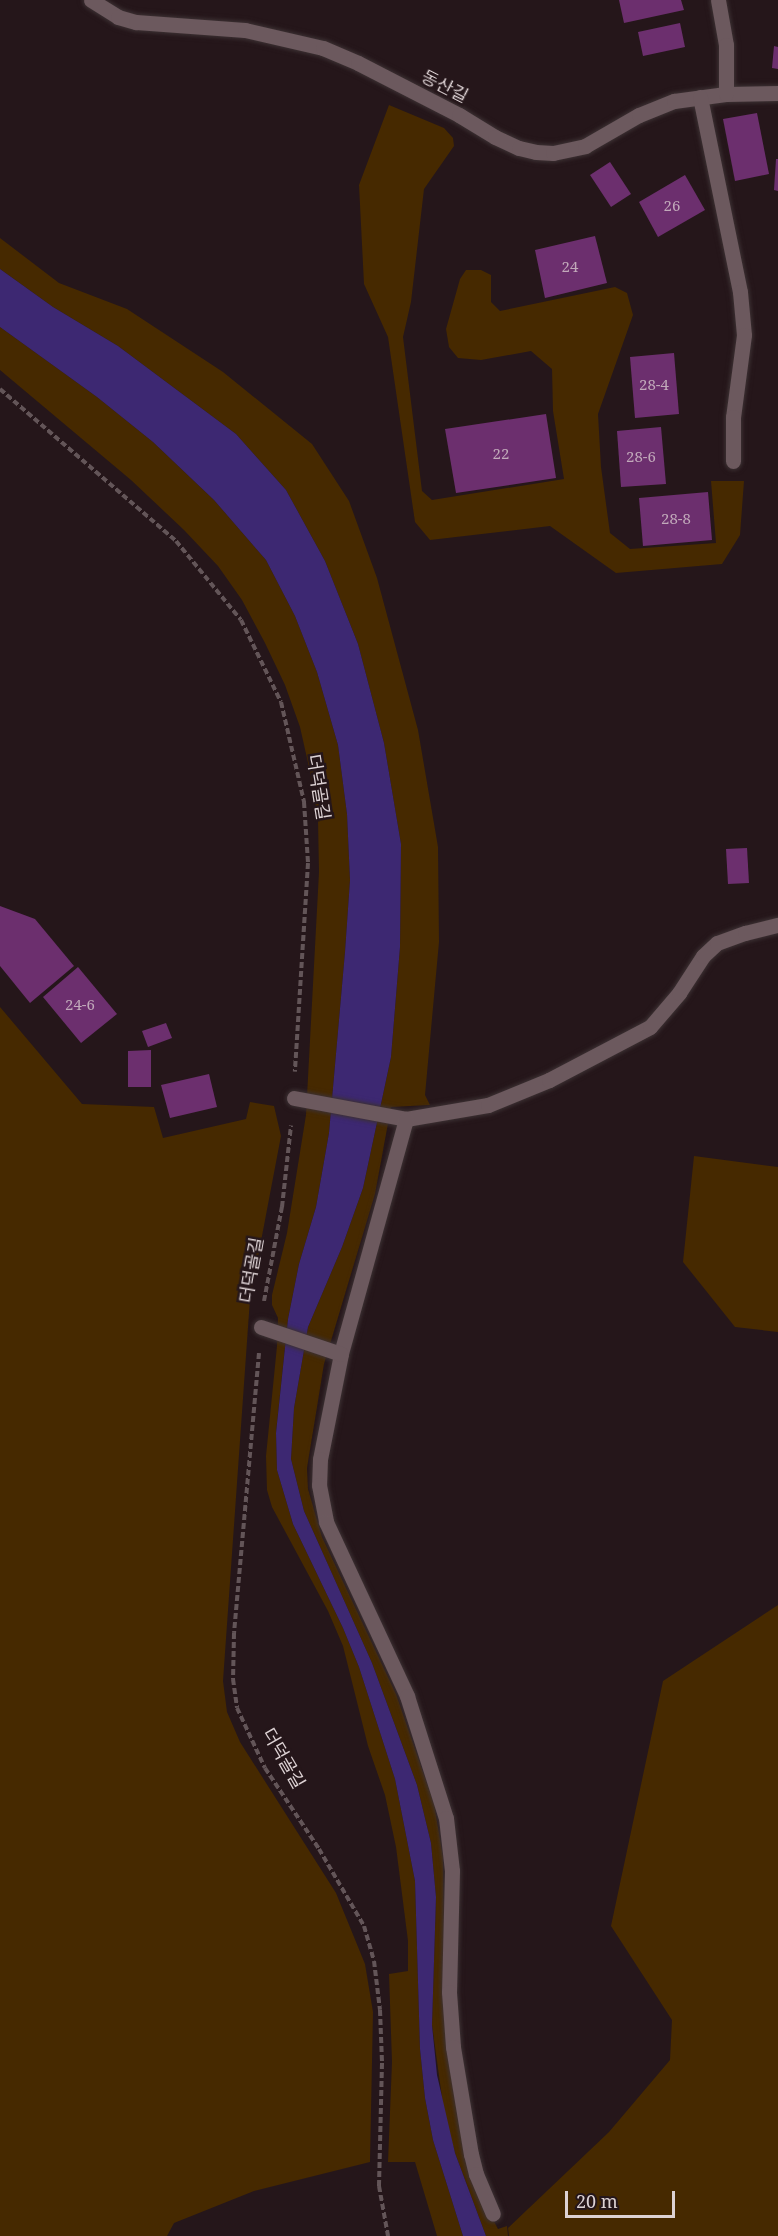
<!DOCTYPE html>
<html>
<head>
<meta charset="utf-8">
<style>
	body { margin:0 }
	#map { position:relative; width:778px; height:2236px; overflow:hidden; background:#25161a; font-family:"Noto Serif","Noto Sans KR",serif }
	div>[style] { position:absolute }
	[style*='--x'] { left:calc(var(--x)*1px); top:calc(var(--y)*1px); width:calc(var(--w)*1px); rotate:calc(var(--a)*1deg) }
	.green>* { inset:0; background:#462900 }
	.water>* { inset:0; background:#3d2872 }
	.building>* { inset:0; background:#6c2f6e }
	.path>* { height:4px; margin-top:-2px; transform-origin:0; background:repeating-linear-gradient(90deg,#635558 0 6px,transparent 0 9px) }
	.roads { filter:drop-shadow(0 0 2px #3c3133) drop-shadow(0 0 2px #3c3133) }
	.minor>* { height:15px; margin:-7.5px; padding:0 7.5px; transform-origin:7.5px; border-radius:7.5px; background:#6c595e }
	span { translate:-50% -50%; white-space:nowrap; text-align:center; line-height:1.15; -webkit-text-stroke:5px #25161a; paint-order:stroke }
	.number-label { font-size:15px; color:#c1a9ba }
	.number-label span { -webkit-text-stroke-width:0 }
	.street-label { font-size:18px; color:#ddd2d4 }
	.scale { position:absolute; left:565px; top:2191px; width:110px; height:27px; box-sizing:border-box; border:3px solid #ddd2d4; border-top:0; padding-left:8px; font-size:18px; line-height:21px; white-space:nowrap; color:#ddd2d4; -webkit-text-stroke:4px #25161a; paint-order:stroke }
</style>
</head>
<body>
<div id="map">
	<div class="green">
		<div style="clip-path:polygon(389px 105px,444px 128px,453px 138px,454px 146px,424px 189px,411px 302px,403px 337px,422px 491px,432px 500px,564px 479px,553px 411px,552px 369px,531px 351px,481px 360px,458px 358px,449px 347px,446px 329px,460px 279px,466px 270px,481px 270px,491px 275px,491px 302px,500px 311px,615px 287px,627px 293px,633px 315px,598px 414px,601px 467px,610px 533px,630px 549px,716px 543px,711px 481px,744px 481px,740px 535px,722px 564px,616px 573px,550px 526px,430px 540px,415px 522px,388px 337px,364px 284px,359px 185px)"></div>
		<div style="clip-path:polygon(0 238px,59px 283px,127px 309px,223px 372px,312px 444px,349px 501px,377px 578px,418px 730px,438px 847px,439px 942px,425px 1095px,430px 1105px,391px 1107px,375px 1194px,324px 1364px,307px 1468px,308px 1489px,322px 1537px,396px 1694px,434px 1804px,443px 1857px,444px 1932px,479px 2193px,498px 2229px,507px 2226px,508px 2236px,486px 2236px,455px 2153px,444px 2112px,432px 2025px,436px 1897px,431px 1843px,417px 1785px,372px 1663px,304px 1511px,291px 1459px,294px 1408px,308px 1327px,342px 1247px,363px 1188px,391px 1057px,400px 947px,401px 844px,384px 743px,358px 644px,325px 561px,286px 490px,236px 434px,118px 346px,53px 307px,0 269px)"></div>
		<div style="clip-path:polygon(0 327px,97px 397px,153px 442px,214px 500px,266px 560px,295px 616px,317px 672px,338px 745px,347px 814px,350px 880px,345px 952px,329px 1133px,316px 1207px,299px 1264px,288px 1319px,276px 1432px,277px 1470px,293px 1524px,343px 1628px,359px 1667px,395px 1779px,415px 1881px,420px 2049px,425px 2098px,433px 2140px,463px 2236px,437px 2236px,415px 2162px,388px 2162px,392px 2062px,389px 1974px,408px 1971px,408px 1941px,396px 1847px,385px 1795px,368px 1746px,343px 1646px,328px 1611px,272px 1507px,267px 1490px,266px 1456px,277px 1346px,278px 1318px,272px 1305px,272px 1295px,287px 1233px,306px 1115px,319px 872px,318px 820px,311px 776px,300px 727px,285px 685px,265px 643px,242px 600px,218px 566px,184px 530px,131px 480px,0 370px)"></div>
		<div style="clip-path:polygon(0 1007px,82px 1104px,154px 1107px,163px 1138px,246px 1119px,250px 1102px,274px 1106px,281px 1136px,250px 1299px,223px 1681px,227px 1712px,240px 1742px,336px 1893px,365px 1964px,373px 2012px,370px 2162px,254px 2191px,174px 2223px,167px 2236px,0 2236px)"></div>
		<div style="clip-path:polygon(694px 1156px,778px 1167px,778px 1332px,735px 1327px,683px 1262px)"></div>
		<div style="clip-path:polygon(778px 1605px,778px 2236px,509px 2236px,508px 2228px,609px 2132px,670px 2060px,672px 2020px,611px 1926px,663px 1681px)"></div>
	</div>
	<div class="water">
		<div style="clip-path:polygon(0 269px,53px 307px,118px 346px,236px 434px,286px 490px,325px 561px,358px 644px,384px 743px,401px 844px,400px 947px,391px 1057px,363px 1188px,342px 1247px,308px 1327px,294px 1408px,291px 1459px,304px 1511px,372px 1663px,417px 1785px,431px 1843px,436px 1897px,432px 2025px,437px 2075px,455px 2153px,486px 2236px,463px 2236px,433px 2140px,425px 2098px,420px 2049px,415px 1881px,395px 1779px,359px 1667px,343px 1628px,293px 1524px,277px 1470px,276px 1433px,288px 1319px,299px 1264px,316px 1207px,329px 1133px,345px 952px,350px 880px,347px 814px,338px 745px,317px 672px,295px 616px,266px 560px,214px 500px,153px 442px,97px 397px,0 327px)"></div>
	</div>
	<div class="building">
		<div style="clip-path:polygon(619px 0,681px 0,684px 10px,624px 23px)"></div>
		<div style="clip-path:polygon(680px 23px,685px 47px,643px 56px,638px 32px)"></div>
		<div style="clip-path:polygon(774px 46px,778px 47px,778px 69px,772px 68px)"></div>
		<div style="clip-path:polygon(757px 113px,769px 174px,735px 181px,723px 119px)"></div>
		<div style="clip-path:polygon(776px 159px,778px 159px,778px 191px,774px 190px)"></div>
		<div style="clip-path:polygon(610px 162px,631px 194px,611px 207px,590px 175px)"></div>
		<div style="clip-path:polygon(685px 175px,705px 210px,658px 237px,639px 202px)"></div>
		<div style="clip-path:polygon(595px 236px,607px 283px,545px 298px,535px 250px)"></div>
		<div style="clip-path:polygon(674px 353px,679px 414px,635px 418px,630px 357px)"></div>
		<div style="clip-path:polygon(546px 414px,556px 478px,456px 493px,445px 429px)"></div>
		<div style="clip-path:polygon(661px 427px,666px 484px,621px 487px,617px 431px)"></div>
		<div style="clip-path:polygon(708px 492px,712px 540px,643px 546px,639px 498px)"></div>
		<div style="clip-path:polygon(747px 848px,749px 883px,728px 884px,726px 849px)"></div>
		<div style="clip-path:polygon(0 906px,35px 919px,74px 966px,30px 1003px,0 966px)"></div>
		<div style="clip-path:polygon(78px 967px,117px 1014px,81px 1043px,43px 997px)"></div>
		<div style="clip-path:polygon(166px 1023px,172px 1038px,148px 1047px,142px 1031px)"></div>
		<div style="clip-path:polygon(151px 1050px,151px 1087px,128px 1087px,128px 1051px)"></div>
		<div style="clip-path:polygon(209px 1074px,217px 1107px,170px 1118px,161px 1085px)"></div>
	</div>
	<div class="path">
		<div style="--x:0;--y:389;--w:233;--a:40.8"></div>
		<div style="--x:176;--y:541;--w:102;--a:50.6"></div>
		<div style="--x:241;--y:620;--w:91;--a:64"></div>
		<div style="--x:281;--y:702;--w:103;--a:77"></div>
		<div style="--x:304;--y:802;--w:61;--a:86.2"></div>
		<div style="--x:308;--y:863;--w:209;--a:93.6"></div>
		<div style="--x:264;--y:1301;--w:96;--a:-79.2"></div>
		<div style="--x:282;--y:1207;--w:82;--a:-83.7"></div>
		<div style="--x:259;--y:1353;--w:281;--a:95.1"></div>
		<div style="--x:234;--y:1633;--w:46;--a:91.2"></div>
		<div style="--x:233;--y:1679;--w:29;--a:82"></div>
		<div style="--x:237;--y:1708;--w:66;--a:65"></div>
		<div style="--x:265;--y:1768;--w:97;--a:56.3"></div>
		<div style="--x:319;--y:1849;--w:89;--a:59.7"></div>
		<div style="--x:364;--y:1926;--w:36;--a:74"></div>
		<div style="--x:374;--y:1961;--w:49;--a:83"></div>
		<div style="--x:380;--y:2010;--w:53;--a:87.8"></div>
		<div style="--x:382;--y:2063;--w:123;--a:91.4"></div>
		<div style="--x:379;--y:2186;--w:51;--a:79.8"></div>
	</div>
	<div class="roads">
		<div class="minor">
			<div style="--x:91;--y:0;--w:32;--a:32"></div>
			<div style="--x:118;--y:17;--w:19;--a:16"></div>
			<div style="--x:136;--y:22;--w:109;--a:4.2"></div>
			<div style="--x:245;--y:30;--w:80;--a:13"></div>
			<div style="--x:323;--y:48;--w:38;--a:23"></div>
			<div style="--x:358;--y:63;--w:114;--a:27.2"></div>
			<div style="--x:459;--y:115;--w:42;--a:31.4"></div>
			<div style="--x:495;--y:137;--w:26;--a:25"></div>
			<div style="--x:519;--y:148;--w:17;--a:13"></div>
			<div style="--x:536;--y:152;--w:17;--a:3"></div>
			<div style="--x:553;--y:153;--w:33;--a:-12"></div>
			<div style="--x:585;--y:146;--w:62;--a:-29.9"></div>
			<div style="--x:639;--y:115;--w:38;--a:-22"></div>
			<div style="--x:674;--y:101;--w:52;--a:-7.7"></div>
			<div style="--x:726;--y:94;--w:52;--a:-1.1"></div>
			<div style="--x:718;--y:0;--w:46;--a:79.9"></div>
			<div style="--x:726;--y:45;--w:49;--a:90"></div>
			<div style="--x:700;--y:97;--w:199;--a:78.4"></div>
			<div style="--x:740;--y:292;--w:43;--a:84.7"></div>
			<div style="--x:744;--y:335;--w:83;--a:97.6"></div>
			<div style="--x:733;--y:417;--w:44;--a:90"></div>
			<div style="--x:294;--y:1098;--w:114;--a:10.6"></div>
			<div style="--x:406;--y:1119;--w:83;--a:-9.7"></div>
			<div style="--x:488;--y:1105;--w:66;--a:-22.3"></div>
			<div style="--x:549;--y:1080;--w:114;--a:-27.7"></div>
			<div style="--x:650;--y:1027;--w:45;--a:-49.5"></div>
			<div style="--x:679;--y:993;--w:44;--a:-57"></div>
			<div style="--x:703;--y:956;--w:19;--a:-43"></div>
			<div style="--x:717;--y:943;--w:30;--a:-20"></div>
			<div style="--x:745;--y:933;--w:34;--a:-14"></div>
			<div style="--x:406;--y:1119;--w:244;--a:105.5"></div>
			<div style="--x:341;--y:1354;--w:107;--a:101.3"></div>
			<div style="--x:320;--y:1459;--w:26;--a:92"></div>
			<div style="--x:319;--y:1485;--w:38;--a:79"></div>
			<div style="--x:326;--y:1522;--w:192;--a:65"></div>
			<div style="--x:407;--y:1696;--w:128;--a:72.3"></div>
			<div style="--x:446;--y:1818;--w:53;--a:83.5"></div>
			<div style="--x:452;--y:1871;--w:121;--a:91.4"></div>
			<div style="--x:449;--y:1992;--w:55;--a:85.8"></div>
			<div style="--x:453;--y:2047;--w:109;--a:80.5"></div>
			<div style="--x:471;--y:2154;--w:21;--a:76"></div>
			<div style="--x:476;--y:2174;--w:43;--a:67"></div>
			<div style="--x:261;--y:1327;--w:84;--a:18.6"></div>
		</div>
	</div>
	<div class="number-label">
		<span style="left:672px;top:206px">26</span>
		<span style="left:570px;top:267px">24</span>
		<span style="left:654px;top:385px">28-4</span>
		<span style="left:501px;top:454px">22</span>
		<span style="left:641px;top:457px">28-6</span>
		<span style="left:676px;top:519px">28-8</span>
		<span style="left:80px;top:1005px">24-6</span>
	</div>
	<div class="street-label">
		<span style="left:445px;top:86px;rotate:27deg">동산길</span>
		<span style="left:319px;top:787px;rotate:81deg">더덕골길</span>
		<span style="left:251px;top:1270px;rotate:-80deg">더덕골길</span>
		<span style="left:284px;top:1758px;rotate:60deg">더덕골길</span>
	</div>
	<div class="scale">20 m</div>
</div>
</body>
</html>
